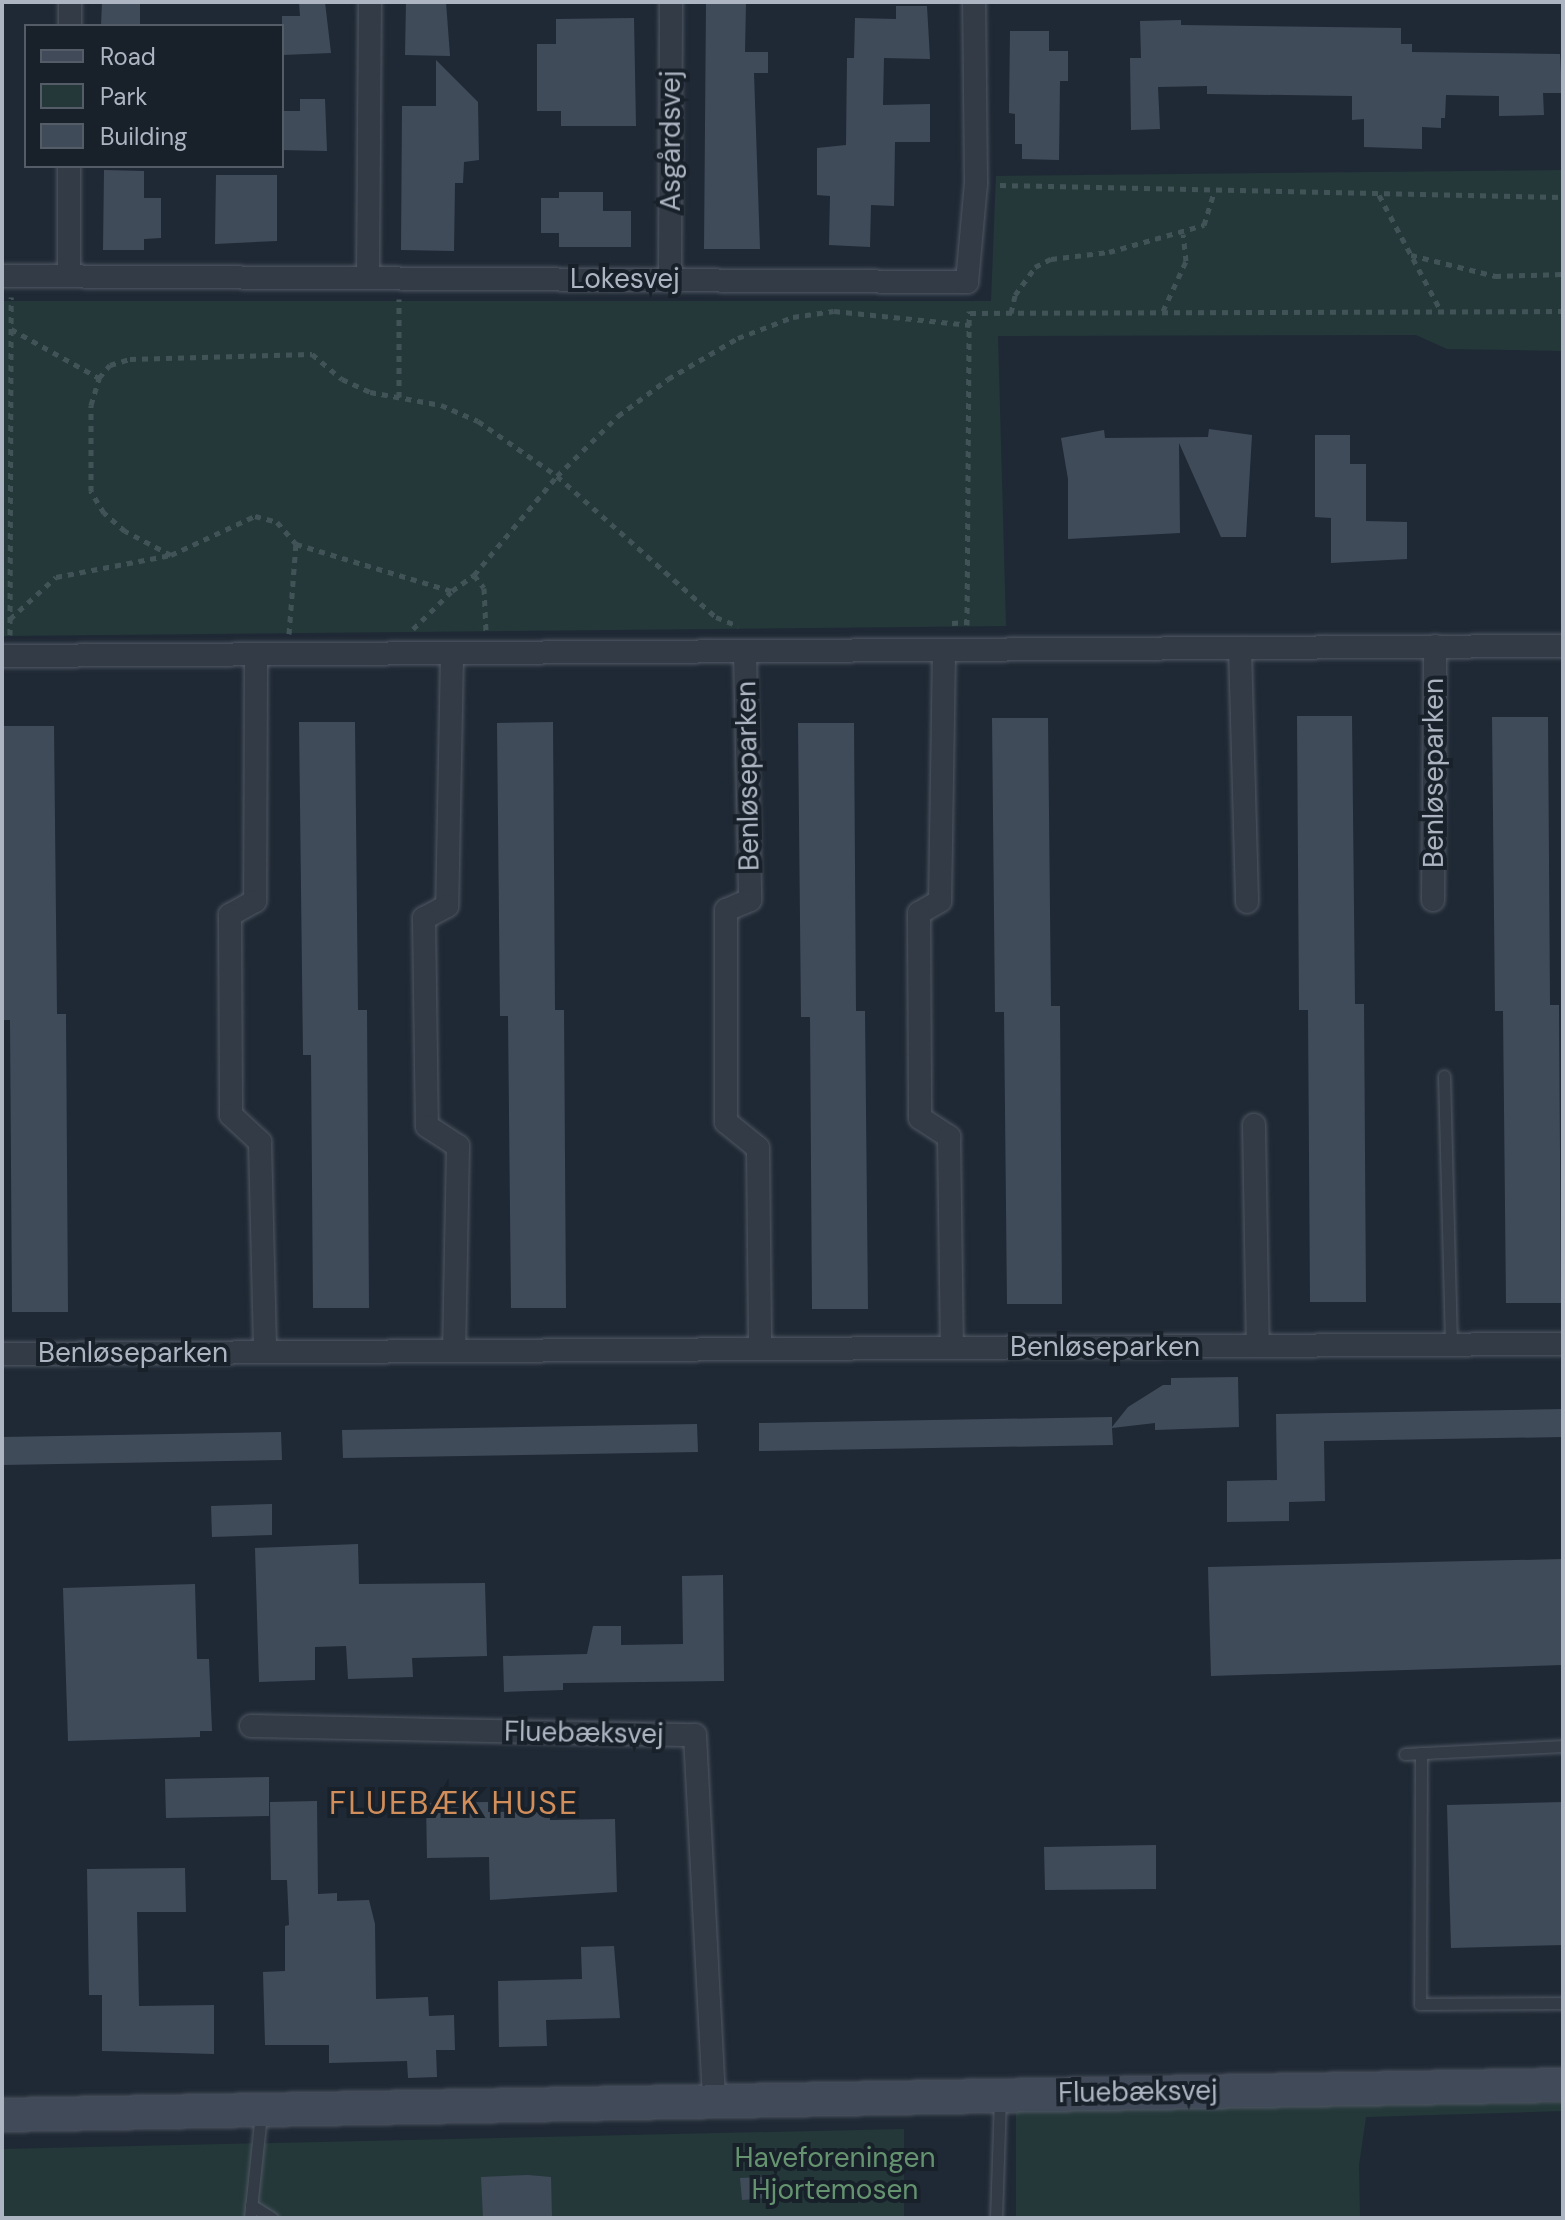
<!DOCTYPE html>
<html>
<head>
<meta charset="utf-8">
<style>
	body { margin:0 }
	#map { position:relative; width:1565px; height:2220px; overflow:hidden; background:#1f2935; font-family:"DM Sans",sans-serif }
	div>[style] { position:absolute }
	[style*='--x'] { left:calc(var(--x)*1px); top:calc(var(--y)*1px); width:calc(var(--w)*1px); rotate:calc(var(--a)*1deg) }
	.green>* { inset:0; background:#243839 }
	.building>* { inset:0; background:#404b5a }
	.path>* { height:5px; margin-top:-2.5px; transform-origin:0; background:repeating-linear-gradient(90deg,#415356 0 6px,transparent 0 12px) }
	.roads { filter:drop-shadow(0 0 2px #505864) drop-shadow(0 0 2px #505864) }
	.lane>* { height:11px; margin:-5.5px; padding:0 5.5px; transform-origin:5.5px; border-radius:5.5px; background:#333b46 }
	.street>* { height:22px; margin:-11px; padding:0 11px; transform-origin:11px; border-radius:11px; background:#333b46 }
	.secondary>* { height:32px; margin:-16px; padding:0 16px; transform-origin:16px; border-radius:16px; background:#414a59 }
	span { translate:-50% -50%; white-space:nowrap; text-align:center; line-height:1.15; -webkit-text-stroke:8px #18202a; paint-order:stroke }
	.street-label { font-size:28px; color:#adb5c3 }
	.park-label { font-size:28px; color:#659370 }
	.quarter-label { font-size:32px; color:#d18e5a; letter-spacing:2px }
	.frame { position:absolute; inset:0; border:4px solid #adb5c3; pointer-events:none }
	.legend { position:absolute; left:24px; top:24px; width:260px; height:144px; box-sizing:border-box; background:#18202a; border:2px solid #545c67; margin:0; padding:10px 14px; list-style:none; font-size:24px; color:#adb5c3 }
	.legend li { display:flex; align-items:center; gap:16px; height:40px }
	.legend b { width:40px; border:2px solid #545c67 }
</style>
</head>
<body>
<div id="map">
	<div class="green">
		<div style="clip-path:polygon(1563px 170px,1563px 351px,1447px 349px,1416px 335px,998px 336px,1006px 626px,2px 636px,2px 301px,991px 301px,996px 176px)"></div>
		<div style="clip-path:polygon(1563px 2102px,1563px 2111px,1366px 2117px,1359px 2165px,1360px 2218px,1016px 2218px,1016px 2111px)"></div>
		<div style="clip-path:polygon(904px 2129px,904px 2218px,2px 2218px,2px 2149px)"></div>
	</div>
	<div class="building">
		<div style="clip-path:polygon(102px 2px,140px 2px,140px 26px,101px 26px)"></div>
		<div style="clip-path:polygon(299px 2px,325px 2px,331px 53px,282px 55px,282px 16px,300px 16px)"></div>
		<div style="clip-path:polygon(406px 2px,446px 2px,450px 56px,405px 55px)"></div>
		<div style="clip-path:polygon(706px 2px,746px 2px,745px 52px,768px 52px,768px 73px,754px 73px,760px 249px,704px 249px)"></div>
		<div style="clip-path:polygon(896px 6px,927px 6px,930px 59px,884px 58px,883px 105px,930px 104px,930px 142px,895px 142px,894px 206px,871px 205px,870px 247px,829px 245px,830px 196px,817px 195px,817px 148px,846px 145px,847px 58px,854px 58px,855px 18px,896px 19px)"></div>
		<div style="clip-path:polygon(634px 18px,636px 126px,561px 126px,561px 111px,537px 111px,537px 44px,556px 44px,556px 19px)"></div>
		<div style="clip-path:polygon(1181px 20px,1181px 25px,1401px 28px,1401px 44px,1412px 44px,1412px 52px,1560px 54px,1562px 93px,1543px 93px,1544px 115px,1499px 116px,1499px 96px,1446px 95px,1445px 118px,1441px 118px,1441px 128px,1422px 127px,1422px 149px,1364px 147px,1364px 119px,1352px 120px,1352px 96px,1207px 94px,1207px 86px,1158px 87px,1160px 129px,1131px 130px,1130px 58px,1141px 58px,1140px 21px)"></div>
		<div style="clip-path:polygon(1010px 31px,1049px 31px,1049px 51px,1068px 51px,1068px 81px,1060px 81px,1059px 160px,1022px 159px,1022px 144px,1015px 144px,1015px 114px,1009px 113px)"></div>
		<div style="clip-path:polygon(436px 60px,478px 102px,479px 160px,464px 162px,463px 183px,455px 183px,454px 251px,401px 250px,402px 106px,436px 106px)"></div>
		<div style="clip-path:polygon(300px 99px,325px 99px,327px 151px,282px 150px,282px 111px,300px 111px)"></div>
		<div style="clip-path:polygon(104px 170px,144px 171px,144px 198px,161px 198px,161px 238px,144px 239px,144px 250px,103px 250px)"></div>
		<div style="clip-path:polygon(216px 175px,277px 175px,277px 241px,215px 244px)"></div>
		<div style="clip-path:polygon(559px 192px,603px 192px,603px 211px,631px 211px,631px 247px,559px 247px,559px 233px,541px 233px,541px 198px,559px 198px)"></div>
		<div style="clip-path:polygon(1209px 429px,1252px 435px,1246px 537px,1221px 537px,1179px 443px,1180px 533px,1068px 539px,1068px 479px,1061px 438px,1104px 430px,1105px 438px,1208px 437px)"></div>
		<div style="clip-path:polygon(1315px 435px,1350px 435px,1350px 464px,1366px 464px,1366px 521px,1407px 522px,1407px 559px,1331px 563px,1331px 518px,1315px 517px)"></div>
		<div style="clip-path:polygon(1297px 716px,1352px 716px,1355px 1004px,1364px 1004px,1366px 1302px,1310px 1302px,1308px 1010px,1299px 1010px)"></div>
		<div style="clip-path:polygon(1492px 717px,1548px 717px,1550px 1005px,1559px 1005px,1561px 1303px,1506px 1303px,1503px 1011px,1495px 1011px)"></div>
		<div style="clip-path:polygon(992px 718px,1048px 718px,1051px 1006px,1060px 1006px,1062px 1304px,1007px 1304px,1004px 1012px,995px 1012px)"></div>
		<div style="clip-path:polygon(299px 722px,355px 722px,358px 1010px,367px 1010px,369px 1308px,313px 1308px,311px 1055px,303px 1055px)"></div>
		<div style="clip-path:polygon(553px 722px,555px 1010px,564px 1010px,566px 1308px,511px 1308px,508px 1016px,500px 1016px,497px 723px)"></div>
		<div style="clip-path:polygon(798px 723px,854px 723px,856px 1011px,865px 1011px,868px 1309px,812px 1309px,810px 1017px,801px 1017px)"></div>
		<div style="clip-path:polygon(2px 726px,54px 726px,57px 1014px,66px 1014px,68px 1312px,12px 1312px,10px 1020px,2px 1020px)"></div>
		<div style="clip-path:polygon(1238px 1377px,1239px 1427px,1155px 1430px,1155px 1423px,1112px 1428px,1113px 1445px,759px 1451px,759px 1423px,1112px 1417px,1112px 1427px,1128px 1407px,1163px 1385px,1171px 1385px,1171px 1378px)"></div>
		<div style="clip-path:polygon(1563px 1409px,1563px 1437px,1324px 1441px,1325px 1501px,1289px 1502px,1289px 1521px,1227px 1522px,1227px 1481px,1277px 1480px,1276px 1414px)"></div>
		<div style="clip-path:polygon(697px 1424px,698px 1452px,343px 1458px,342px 1430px)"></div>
		<div style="clip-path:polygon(281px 1432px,282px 1460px,2px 1465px,2px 1437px)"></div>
		<div style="clip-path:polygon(272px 1504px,272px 1535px,212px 1537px,211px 1506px)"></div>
		<div style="clip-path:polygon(358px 1544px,359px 1584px,485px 1583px,487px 1656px,412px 1658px,413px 1677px,348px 1679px,346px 1646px,315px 1647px,315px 1680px,259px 1682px,255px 1548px)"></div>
		<div style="clip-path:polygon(1563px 1559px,1563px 1665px,1211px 1676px,1208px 1567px)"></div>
		<div style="clip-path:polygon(723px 1575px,724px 1681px,563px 1683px,563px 1690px,504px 1692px,503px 1656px,587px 1654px,593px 1626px,621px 1626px,621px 1645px,683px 1644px,682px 1576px)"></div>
		<div style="clip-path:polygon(195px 1584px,197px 1659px,209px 1659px,212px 1731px,200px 1731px,200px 1737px,68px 1741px,63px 1588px)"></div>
		<div style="clip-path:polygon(269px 1777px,269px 1816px,166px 1818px,165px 1779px)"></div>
		<div style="clip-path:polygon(317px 1801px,318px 1894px,337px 1893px,337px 1901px,369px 1900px,375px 1924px,376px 1999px,428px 1997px,429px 2016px,454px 2015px,455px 2050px,436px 2050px,437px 2077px,408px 2078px,407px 2061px,329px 2063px,329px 2045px,265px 2045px,263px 1972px,285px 1971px,285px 1926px,289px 1925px,287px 1880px,271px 1880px,270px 1802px)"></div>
		<div style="clip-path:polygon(488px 1802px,488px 1812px,549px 1811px,550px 1820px,615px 1819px,617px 1892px,490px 1900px,489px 1857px,427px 1858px,426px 1803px)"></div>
		<div style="clip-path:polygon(1563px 1802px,1563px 1945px,1451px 1948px,1447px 1805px)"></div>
		<div style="clip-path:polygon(1156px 1845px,1156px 1889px,1045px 1890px,1044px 1847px)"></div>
		<div style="clip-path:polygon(185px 1868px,186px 1912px,137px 1912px,139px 2006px,214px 2005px,214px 2054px,102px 2051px,102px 1995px,89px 1995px,87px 1869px)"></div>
		<div style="clip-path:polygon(614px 1946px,620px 2018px,546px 2020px,547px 2046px,499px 2047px,498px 1981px,582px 1979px,581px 1947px)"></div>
		<div style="clip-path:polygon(528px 2175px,551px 2177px,552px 2218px,483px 2218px,481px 2177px)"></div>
		<div style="clip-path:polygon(767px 2177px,769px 2198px,742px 2200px,740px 2178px)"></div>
	</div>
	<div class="path">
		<div style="--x:1000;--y:185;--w:563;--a:1.22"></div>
		<div style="--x:1379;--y:195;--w:132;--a:61.9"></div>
		<div style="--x:1411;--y:255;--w:87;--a:14"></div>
		<div style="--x:1495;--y:276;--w:68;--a:-1.7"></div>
		<div style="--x:1163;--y:311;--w:55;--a:-65.3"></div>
		<div style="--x:1186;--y:261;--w:27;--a:-96"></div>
		<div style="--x:970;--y:313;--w:593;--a:-0.19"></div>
		<div style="--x:1011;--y:313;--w:18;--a:-77"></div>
		<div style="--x:1015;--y:295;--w:34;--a:-54"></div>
		<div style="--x:1035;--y:267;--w:18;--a:-27"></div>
		<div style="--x:1051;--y:259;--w:58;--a:-6.9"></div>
		<div style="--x:1109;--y:252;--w:99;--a:-15.9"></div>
		<div style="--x:1204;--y:225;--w:34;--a:-73"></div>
		<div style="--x:11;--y:329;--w:101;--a:29.1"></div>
		<div style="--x:399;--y:397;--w:98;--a:-90"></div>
		<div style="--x:171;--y:555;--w:52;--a:-152.4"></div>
		<div style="--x:125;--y:531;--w:28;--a:-139"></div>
		<div style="--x:104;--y:513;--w:26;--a:-121"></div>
		<div style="--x:91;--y:491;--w:86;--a:-90"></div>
		<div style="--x:91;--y:405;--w:28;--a:-73"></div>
		<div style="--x:99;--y:378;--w:17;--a:-50"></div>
		<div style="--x:110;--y:365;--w:21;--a:-17"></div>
		<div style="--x:130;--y:359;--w:182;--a:-1.6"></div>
		<div style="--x:312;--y:354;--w:39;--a:40"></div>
		<div style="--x:342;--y:379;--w:31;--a:25"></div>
		<div style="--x:370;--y:392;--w:72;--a:10.4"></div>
		<div style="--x:441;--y:405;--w:40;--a:23.4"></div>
		<div style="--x:478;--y:421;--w:96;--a:34.8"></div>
		<div style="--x:557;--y:476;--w:213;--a:41.6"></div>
		<div style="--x:716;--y:617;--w:24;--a:22"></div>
		<div style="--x:474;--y:575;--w:16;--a:52"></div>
		<div style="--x:484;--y:588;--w:43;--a:87.3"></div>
		<div style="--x:10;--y:619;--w:62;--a:-42.4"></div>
		<div style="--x:56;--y:577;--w:117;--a:-10.8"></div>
		<div style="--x:171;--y:555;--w:93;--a:-24.9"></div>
		<div style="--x:255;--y:516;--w:23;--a:15"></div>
		<div style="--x:277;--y:522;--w:29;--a:49"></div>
		<div style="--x:296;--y:544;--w:163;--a:16.8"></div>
		<div style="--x:452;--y:591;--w:27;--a:-36"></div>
		<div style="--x:474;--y:575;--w:129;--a:-50"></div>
		<div style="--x:557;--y:476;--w:86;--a:-44.5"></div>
		<div style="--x:618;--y:416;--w:62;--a:-36.5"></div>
		<div style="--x:668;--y:379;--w:81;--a:-30.4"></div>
		<div style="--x:738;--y:338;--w:59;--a:-20.9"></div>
		<div style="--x:793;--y:317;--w:41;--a:-8.3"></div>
		<div style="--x:834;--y:311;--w:137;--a:5.9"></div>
		<div style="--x:952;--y:623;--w:15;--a:-4"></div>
		<div style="--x:967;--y:625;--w:314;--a:-89.6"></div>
		<div style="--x:413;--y:629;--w:53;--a:-44.2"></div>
		<div style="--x:289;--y:634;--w:90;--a:-85.6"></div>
		<div style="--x:10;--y:635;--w:338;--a:-89.8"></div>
	</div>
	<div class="roads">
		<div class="lane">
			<div style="--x:1444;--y:1076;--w:269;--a:88.5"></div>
			<div style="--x:1421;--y:1753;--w:251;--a:90.2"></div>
			<div style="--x:1420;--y:2004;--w:143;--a:-0.4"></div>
			<div style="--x:1405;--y:1754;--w:158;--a:-2.9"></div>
			<div style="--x:251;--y:2205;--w:25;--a:32"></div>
			<div style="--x:250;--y:2218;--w:105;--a:-84"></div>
			<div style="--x:996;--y:2218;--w:119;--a:-88.1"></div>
		</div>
		<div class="street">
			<div style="--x:70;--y:26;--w:24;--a:-90"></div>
			<div style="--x:69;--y:275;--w:109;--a:-90"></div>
			<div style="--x:2;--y:276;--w:965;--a:0.36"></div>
			<div style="--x:967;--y:282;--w:98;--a:-84.8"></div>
			<div style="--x:976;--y:184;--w:182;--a:-90.6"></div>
			<div style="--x:368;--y:278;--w:276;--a:-89.6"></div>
			<div style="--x:670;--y:279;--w:277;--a:-89.8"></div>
			<div style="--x:1240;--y:648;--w:254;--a:88.4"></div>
			<div style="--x:944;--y:650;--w:251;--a:90.9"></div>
			<div style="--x:940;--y:901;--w:24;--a:150"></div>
			<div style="--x:919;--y:913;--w:205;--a:89.7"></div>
			<div style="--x:920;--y:1118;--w:35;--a:33"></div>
			<div style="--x:949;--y:1137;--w:211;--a:89.2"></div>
			<div style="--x:745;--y:652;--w:248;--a:88.8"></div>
			<div style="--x:750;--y:900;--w:26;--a:157"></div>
			<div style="--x:726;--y:910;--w:212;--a:90"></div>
			<div style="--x:726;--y:1122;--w:41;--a:39.1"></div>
			<div style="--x:758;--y:1148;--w:201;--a:89.4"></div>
			<div style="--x:256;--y:655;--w:246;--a:90.2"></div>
			<div style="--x:255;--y:901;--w:29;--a:151"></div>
			<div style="--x:230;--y:915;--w:200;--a:89.7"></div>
			<div style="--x:231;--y:1115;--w:40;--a:43"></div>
			<div style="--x:260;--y:1142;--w:210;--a:88.6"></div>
			<div style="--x:452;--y:655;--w:251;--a:91.1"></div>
			<div style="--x:447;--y:906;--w:26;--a:152"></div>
			<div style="--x:424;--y:918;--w:208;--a:89.2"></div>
			<div style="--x:427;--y:1126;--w:37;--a:33"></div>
			<div style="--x:458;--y:1146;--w:205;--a:91.1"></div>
			<div style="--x:2;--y:656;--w:1561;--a:-0.37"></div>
			<div style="--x:1433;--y:900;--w:254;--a:-89.5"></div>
			<div style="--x:1254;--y:1125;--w:221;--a:89"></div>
			<div style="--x:2;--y:1354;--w:1561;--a:-0.37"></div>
			<div style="--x:251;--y:1726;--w:444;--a:1.2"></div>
			<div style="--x:695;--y:1735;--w:365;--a:87"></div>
		</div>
		<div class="secondary">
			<div style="--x:2;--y:2115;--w:1561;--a:-1.1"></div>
		</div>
	</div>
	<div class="street-label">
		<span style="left:671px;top:141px;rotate:-90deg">Asgårdsvej</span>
		<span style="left:625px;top:279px">Lokesvej</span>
		<span style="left:1434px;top:773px;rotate:-90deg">Benløseparken</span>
		<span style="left:748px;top:776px;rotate:-91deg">Benløseparken</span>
		<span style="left:1105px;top:1347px">Benløseparken</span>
		<span style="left:133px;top:1353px">Benløseparken</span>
		<span style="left:584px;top:1733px;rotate:1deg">Fluebæksvej</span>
		<span style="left:1138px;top:2092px;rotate:-1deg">Fluebæksvej</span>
	</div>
	<div class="park-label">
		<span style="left:835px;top:2174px">Haveforeningen<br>Hjortemosen</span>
	</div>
	<div class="quarter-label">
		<span style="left:454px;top:1803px">FLUEBÆK HUSE</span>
	</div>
	<div class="frame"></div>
	<ul class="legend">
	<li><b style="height:10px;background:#414a59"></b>Road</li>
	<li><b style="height:22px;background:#243839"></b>Park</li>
	<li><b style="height:22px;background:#404b5a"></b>Building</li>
	</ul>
</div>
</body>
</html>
